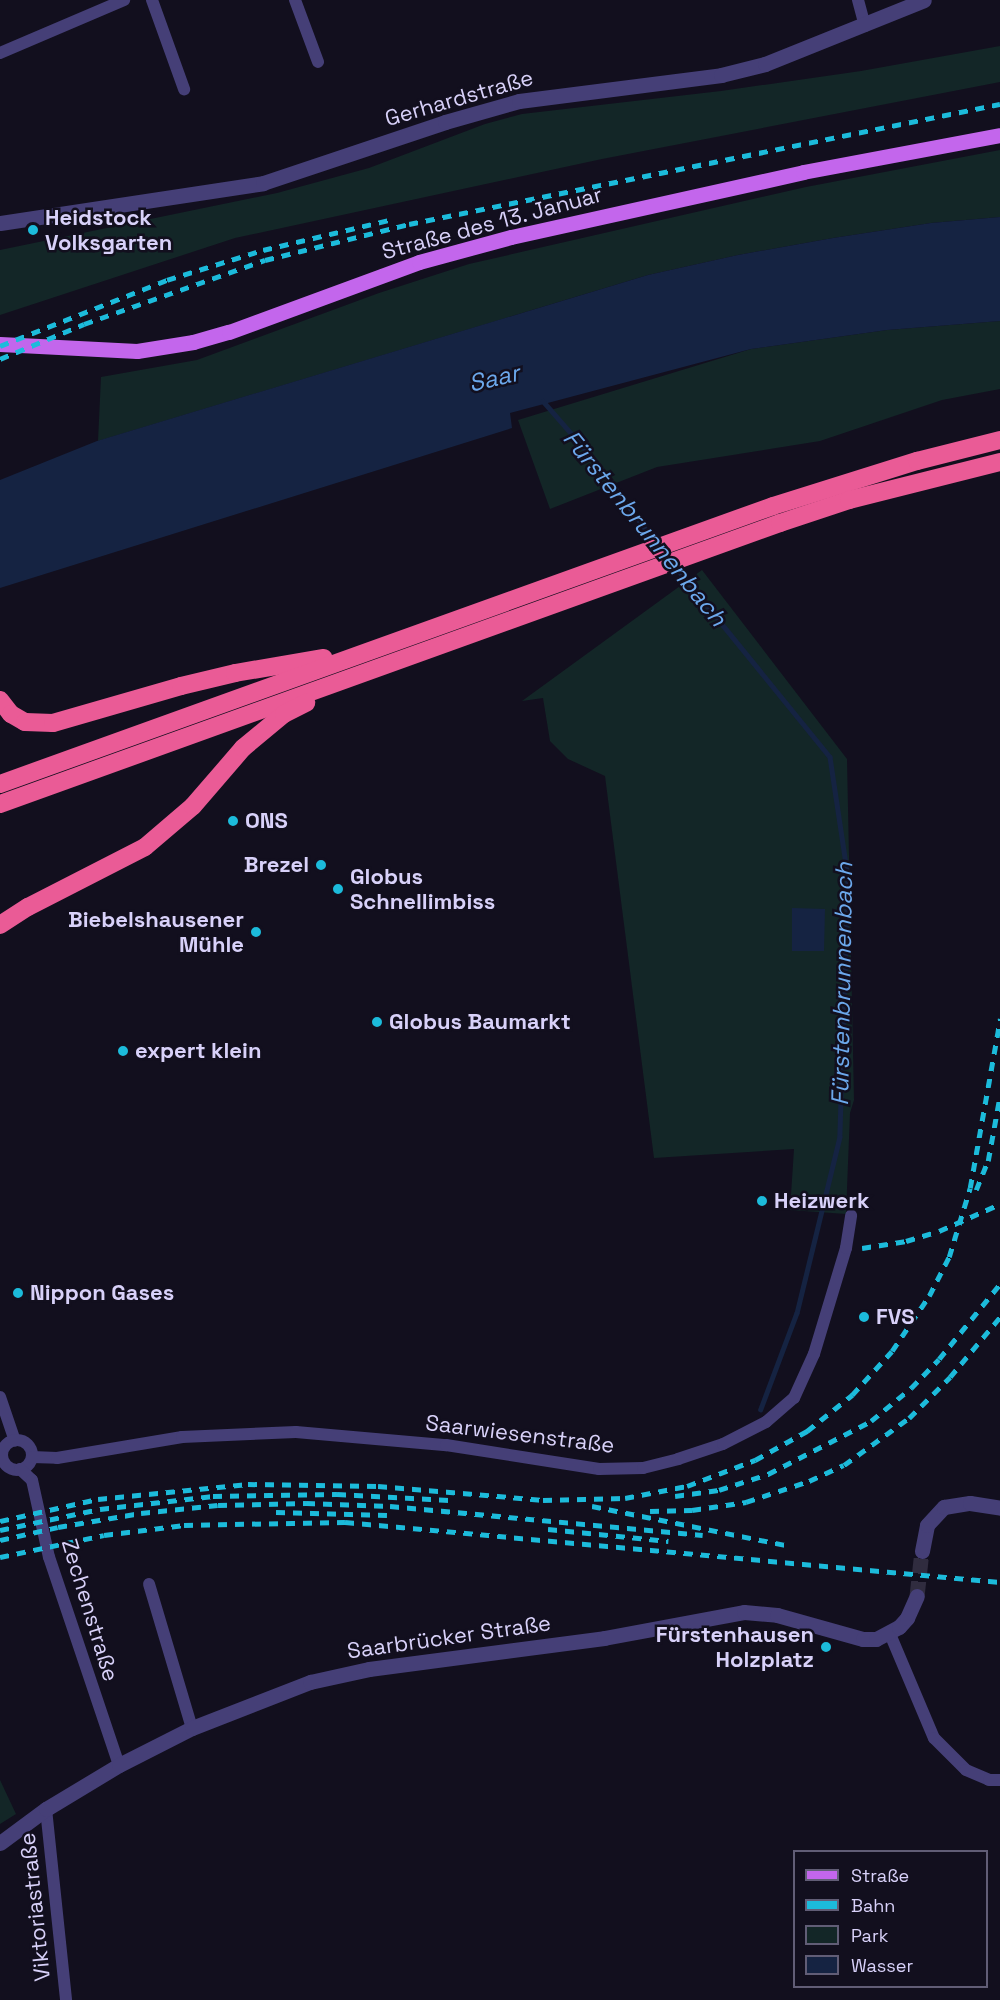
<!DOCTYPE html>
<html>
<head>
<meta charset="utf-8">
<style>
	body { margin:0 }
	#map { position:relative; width:1000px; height:2000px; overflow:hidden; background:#120f1e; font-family:"Space Grotesk",sans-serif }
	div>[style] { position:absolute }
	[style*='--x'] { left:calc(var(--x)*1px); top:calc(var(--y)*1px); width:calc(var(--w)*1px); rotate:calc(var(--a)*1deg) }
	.green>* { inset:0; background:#132627 }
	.water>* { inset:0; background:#152342 }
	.stream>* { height:4.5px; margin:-2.25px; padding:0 2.25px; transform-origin:2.25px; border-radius:2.25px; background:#152342 }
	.tertiary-tunnel>* { height:15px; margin-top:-7.5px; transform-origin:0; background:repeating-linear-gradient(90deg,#302c3f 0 15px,transparent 0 23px) }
	.minor>* { height:12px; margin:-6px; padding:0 6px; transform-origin:6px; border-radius:6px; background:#453f77 }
	.minor>.ring { margin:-6px; padding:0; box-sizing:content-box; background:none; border:12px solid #453f77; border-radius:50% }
	.tertiary>* { height:15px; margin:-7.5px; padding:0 7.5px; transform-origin:7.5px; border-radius:7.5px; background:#453f77 }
	.primary>* { height:15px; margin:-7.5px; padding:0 7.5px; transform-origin:7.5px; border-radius:7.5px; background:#c366ec }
	.motorway>* { height:18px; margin:-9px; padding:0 9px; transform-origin:9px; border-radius:9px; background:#ea5b96 }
	.rail>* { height:4.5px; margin-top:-2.25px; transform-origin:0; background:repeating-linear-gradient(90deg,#1cbbdb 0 9px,transparent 0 17px) }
	.dots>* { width:16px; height:16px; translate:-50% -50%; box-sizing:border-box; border:3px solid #120f1e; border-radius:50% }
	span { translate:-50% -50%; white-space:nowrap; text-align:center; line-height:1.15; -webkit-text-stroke:5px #120f1e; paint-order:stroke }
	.street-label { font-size:22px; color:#d8d1f9 }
	.poi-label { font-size:22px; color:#d8d1f9; font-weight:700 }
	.left { translate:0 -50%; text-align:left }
	.right { translate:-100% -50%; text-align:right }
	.water-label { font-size:24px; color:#6ca8ec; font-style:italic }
	.legend { position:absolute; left:793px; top:1850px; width:195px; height:138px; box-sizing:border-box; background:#120f1e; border:2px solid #615d76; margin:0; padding:8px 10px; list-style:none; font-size:18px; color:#d8d1f9 }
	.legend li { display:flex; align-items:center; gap:12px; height:30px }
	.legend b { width:30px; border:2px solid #615d76 }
</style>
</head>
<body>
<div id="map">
	<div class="green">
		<div style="clip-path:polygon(1000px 46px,1000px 82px,602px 159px,235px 238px,0 315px,0 250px,277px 193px,369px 168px,485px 124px,522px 114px,721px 91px,861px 71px)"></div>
		<div style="clip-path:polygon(1000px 150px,1000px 217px,931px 223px,833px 238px,738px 255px,648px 275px,98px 441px,101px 377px,197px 360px,379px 293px,469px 264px,806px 187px)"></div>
		<div style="clip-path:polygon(1000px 321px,1000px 389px,942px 400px,820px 441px,657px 467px,550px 509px,518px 420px,751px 349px,887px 330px)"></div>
		<div style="clip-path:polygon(702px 570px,847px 759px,854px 1100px,850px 1113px,846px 1214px,790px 1210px,794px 1149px,654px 1158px,605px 776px,568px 759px,550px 741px,543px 698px,522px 701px)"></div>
		<div style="clip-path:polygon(0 1780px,16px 1814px,0 1824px)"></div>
	</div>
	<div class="water">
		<div style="clip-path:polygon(1000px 217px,1000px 321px,887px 330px,751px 349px,510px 413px,512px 428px,0 588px,0 480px,97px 441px,648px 275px,738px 255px,833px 238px,931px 223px)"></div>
		<div style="clip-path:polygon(792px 908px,825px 909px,824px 951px,792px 951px)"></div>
	</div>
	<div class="stream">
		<div style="--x:543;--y:401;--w:82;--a:48.9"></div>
		<div style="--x:597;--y:463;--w:98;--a:53.7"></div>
		<div style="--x:674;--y:565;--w:247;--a:50.9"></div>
		<div style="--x:830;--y:757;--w:121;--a:81.5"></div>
		<div style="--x:848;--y:877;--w:260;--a:91.8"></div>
		<div style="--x:840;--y:1137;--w:181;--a:103.7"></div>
		<div style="--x:797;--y:1313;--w:103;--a:110.6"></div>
	</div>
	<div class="tertiary-tunnel">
		<div style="--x:917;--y:1596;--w:45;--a:-83.7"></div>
	</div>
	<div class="minor">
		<div style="--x:152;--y:0;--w:95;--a:70.2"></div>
		<div style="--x:295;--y:0;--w:66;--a:69.6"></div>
		<div style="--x:858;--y:0;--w:27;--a:75"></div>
		<div style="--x:0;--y:53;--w:135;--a:-23.1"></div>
		<div style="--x:0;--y:1397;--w:46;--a:71.2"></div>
		<div class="ring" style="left:2px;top:1440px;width:18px;height:18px"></div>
		<div style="--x:32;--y:1457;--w:25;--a:2"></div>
		<div style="--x:57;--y:1458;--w:127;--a:-9.5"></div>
		<div style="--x:182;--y:1437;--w:114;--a:-2.5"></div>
		<div style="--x:296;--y:1432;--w:151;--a:5"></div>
		<div style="--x:446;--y:1445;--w:155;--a:8.9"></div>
		<div style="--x:599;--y:1469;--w:44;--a:-1.3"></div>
		<div style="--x:643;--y:1468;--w:36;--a:-14"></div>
		<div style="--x:678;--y:1459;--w:47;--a:-18.4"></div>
		<div style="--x:723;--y:1444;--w:48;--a:-27.1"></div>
		<div style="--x:766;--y:1422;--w:37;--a:-41"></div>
		<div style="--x:794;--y:1398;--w:48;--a:-65.6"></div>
		<div style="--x:814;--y:1354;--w:111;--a:-73.2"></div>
		<div style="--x:846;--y:1248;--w:33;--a:-81"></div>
		<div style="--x:20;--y:1469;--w:16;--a:43"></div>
		<div style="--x:32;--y:1480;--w:79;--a:77.6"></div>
		<div style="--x:49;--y:1557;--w:219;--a:71.4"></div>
		<div style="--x:149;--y:1584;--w:150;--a:73.4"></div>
		<div style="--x:890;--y:1634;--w:113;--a:67.1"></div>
		<div style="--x:934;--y:1738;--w:45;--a:45"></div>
		<div style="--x:966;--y:1770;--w:25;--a:23"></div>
		<div style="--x:989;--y:1780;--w:11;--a:0"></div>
		<div style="--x:46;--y:1809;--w:192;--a:84"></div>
	</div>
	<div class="tertiary">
		<div style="--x:0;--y:223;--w:266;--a:-8.6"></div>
		<div style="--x:263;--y:183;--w:192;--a:-18.5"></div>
		<div style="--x:445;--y:122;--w:77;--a:-15.8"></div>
		<div style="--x:519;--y:101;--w:204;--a:-7.3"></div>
		<div style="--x:721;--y:75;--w:45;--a:-14"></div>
		<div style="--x:765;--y:64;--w:171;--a:-21.9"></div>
		<div style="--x:922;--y:1551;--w:26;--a:-79"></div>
		<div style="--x:927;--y:1525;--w:25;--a:-47"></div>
		<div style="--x:944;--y:1507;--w:26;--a:-9"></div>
		<div style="--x:970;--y:1503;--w:30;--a:9"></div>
		<div style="--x:0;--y:1843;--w:57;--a:-36.5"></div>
		<div style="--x:46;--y:1809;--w:85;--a:-31.1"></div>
		<div style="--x:119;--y:1765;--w:82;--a:-26.9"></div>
		<div style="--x:192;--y:1728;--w:127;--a:-21.3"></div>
		<div style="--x:310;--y:1682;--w:60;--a:-12.4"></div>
		<div style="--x:369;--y:1669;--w:237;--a:-7.5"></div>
		<div style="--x:604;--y:1638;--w:142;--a:-10.5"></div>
		<div style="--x:744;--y:1612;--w:33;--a:5"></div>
		<div style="--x:777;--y:1615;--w:89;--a:15.6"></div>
		<div style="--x:863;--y:1639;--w:13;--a:0"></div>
		<div style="--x:876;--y:1639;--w:26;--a:-28"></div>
		<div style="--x:899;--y:1627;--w:12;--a:-48"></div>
		<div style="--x:907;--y:1618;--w:24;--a:-66"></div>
	</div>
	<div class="primary">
		<div style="--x:0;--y:344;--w:137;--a:2.9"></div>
		<div style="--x:137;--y:351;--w:57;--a:-9.1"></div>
		<div style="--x:193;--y:342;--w:37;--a:-16"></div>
		<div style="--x:229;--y:332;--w:202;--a:-20.2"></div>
		<div style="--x:419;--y:262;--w:95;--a:-15.2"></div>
		<div style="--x:511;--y:237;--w:299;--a:-12.5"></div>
		<div style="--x:803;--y:172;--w:200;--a:-10.6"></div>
	</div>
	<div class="motorway">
		<div style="--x:0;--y:700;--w:18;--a:52"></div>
		<div style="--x:11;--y:714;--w:16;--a:30"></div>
		<div style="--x:25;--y:722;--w:28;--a:2"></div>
		<div style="--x:53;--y:723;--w:133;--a:-16.1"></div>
		<div style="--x:181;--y:686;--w:56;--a:-13.5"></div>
		<div style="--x:235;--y:673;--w:90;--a:-9.6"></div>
		<div style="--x:0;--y:784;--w:821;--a:-19.78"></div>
		<div style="--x:773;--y:506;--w:151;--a:-17.4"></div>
		<div style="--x:917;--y:461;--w:86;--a:-14.2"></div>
		<div style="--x:0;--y:804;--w:829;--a:-19.81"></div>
		<div style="--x:780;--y:523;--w:73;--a:-18.4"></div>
		<div style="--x:849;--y:500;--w:156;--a:-14.1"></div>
		<div style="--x:0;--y:925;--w:33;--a:-33"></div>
		<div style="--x:28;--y:907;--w:131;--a:-27.1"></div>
		<div style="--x:145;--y:847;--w:63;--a:-40.5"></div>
		<div style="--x:193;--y:806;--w:77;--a:-49.2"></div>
		<div style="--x:243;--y:748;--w:53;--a:-39.7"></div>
		<div style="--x:284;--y:714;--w:25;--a:-27"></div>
	</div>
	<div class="rail">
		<div style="--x:0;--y:346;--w:180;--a:-21.6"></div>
		<div style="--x:167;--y:280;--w:101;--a:-17.4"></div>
		<div style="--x:263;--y:250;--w:130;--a:-13.4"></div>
		<div style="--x:0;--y:359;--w:91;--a:-22.6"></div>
		<div style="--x:84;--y:324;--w:192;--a:-19.5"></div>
		<div style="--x:265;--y:260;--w:148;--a:-14"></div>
		<div style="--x:409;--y:224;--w:603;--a:-11.48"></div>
		<div style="--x:976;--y:1190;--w:31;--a:-68"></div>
		<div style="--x:988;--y:1161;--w:67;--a:-79.7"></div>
		<div style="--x:862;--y:1248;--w:45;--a:-9"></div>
		<div style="--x:906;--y:1241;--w:34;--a:-17"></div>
		<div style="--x:939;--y:1231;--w:67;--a:-23.9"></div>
		<div style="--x:675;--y:1496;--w:44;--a:-7.8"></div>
		<div style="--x:719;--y:1490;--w:52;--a:-18.1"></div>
		<div style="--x:768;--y:1474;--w:116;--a:-27.2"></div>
		<div style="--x:871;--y:1421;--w:52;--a:-39.5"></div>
		<div style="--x:911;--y:1388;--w:40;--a:-46"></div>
		<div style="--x:939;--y:1359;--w:97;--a:-50.9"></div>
		<div style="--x:592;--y:1506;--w:198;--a:11.4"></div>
		<div style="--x:650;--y:1511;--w:42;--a:-1.4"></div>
		<div style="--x:692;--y:1510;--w:55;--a:-8.4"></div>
		<div style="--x:746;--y:1502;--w:66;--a:-18.4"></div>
		<div style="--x:809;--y:1481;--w:38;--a:-25"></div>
		<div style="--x:844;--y:1465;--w:80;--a:-35.9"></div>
		<div style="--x:909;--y:1418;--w:58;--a:-45"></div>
		<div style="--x:950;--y:1377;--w:78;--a:-50.2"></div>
		<div style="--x:276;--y:1512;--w:111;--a:1.5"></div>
		<div style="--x:0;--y:1521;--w:100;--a:-12.7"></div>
		<div style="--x:98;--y:1499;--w:151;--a:-5.7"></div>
		<div style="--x:248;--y:1484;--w:130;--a:0.9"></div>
		<div style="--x:378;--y:1486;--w:166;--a:4.8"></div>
		<div style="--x:543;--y:1500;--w:82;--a:-1.4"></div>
		<div style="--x:625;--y:1498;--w:63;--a:-11"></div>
		<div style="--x:687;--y:1486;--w:73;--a:-20.9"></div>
		<div style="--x:755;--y:1460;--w:60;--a:-29.1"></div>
		<div style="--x:807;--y:1431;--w:58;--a:-38.7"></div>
		<div style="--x:852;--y:1395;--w:59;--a:-47.7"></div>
		<div style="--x:892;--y:1351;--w:66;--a:-56.1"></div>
		<div style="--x:929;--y:1296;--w:44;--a:-62.9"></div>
		<div style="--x:949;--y:1257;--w:72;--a:-73.1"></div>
		<div style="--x:970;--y:1188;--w:172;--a:-79.9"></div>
		<div style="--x:548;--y:1529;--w:121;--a:5.7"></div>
		<div style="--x:0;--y:1530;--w:102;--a:-11.9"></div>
		<div style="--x:100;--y:1509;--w:114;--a:-6.6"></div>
		<div style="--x:213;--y:1496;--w:124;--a:-0.9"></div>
		<div style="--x:337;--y:1494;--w:112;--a:3.1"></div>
		<div style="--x:0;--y:1540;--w:59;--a:-12.6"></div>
		<div style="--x:58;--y:1527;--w:84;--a:-9.6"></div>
		<div style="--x:141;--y:1513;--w:77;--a:-5.9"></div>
		<div style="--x:218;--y:1505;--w:88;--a:-1.3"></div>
		<div style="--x:306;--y:1503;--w:84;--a:2"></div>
		<div style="--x:390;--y:1506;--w:314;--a:5.3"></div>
		<div style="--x:0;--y:1557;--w:106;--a:-11.9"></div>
		<div style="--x:104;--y:1535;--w:81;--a:-7.1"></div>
		<div style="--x:184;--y:1525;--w:161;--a:-1.1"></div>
		<div style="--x:345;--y:1522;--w:658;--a:5.23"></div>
	</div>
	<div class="dots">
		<div style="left:33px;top:230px;background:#1cbbdb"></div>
		<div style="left:233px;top:821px;background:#1cbbdb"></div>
		<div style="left:321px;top:865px;background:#1cbbdb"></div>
		<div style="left:338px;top:889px;background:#1cbbdb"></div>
		<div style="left:256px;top:932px;background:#1cbbdb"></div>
		<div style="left:377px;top:1022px;background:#1cbbdb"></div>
		<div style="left:123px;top:1051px;background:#1cbbdb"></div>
		<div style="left:762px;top:1201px;background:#1cbbdb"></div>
		<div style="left:18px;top:1293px;background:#1cbbdb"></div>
		<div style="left:864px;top:1317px;background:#1cbbdb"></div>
		<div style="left:826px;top:1647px;background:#1cbbdb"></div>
	</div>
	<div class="street-label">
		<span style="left:459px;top:98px;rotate:-16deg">Gerhardstraße</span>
		<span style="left:492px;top:223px;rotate:-15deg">Straße des 13. Januar</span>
		<span style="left:520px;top:1434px;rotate:7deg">Saarwiesenstraße</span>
		<span style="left:90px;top:1610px;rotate:73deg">Zechenstraße</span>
		<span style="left:449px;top:1637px;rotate:-8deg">Saarbrücker Straße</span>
		<span style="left:35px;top:1907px;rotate:-96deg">Viktoriastraße</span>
	</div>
	<div class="poi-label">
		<span class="left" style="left:45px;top:230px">Heidstock<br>Volksgarten</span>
		<span class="left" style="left:245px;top:821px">ONS</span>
		<span class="right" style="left:309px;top:865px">Brezel</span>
		<span class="left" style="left:350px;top:889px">Globus<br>Schnellimbiss</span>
		<span class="right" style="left:244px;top:932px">Biebelshausener<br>Mühle</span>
		<span class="left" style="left:389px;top:1022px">Globus Baumarkt</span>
		<span class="left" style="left:135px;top:1051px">expert klein</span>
		<span class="left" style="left:774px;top:1201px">Heizwerk</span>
		<span class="left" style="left:30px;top:1293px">Nippon Gases</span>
		<span class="left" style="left:876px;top:1317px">FVS</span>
		<span class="right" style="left:814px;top:1647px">Fürstenhausen<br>Holzplatz</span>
	</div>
	<div class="water-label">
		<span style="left:494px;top:378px;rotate:-13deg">Saar</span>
		<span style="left:645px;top:528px;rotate:51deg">Fürstenbrunnenbach</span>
		<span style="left:842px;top:984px;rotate:-89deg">Fürstenbrunnenbach</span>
	</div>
	<ul class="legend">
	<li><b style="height:8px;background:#c366ec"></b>Straße</li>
	<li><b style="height:8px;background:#1cbbdb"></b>Bahn</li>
	<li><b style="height:16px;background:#132627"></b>Park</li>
	<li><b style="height:16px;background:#152342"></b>Wasser</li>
	</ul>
</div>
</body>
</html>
